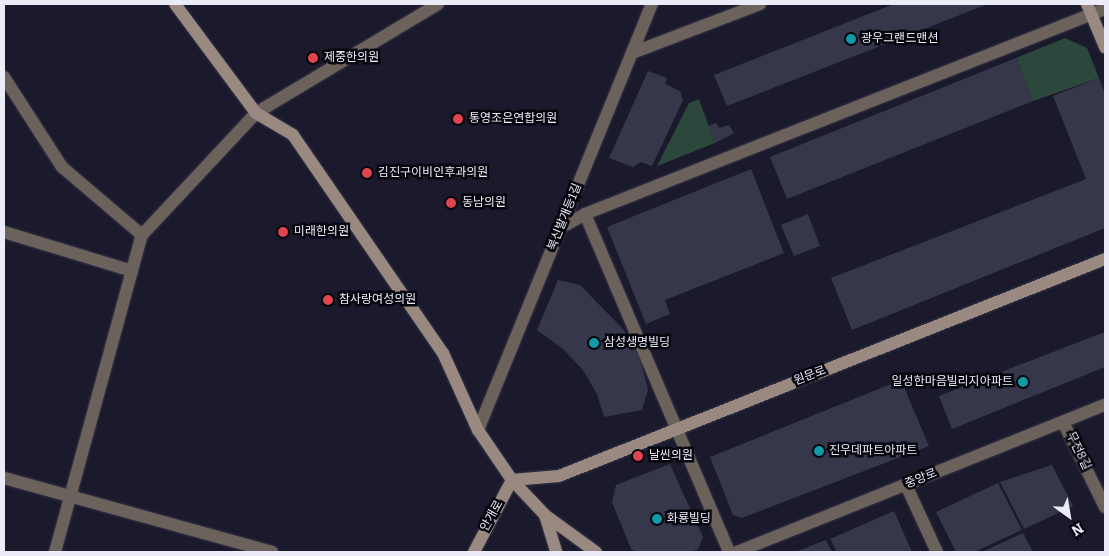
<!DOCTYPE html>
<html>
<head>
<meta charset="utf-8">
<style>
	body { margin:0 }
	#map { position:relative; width:1109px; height:556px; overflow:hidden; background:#1b1a2d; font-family:Bitter,"Noto Sans KR",serif }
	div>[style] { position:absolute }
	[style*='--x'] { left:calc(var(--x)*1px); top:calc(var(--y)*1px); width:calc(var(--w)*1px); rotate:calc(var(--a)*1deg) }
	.green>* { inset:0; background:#2c473b }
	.building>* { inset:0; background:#37374c }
	.roads { filter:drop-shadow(0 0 1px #38374a) drop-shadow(0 0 1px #38374a) }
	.street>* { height:12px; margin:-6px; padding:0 6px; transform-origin:6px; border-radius:6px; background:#6c625c }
	.secondary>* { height:12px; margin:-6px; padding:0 6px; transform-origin:6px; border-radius:6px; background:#9a8980 }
	.dots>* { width:14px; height:14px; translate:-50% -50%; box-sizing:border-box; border:2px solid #06060e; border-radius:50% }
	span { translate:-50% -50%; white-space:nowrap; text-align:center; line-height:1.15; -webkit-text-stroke:5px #06060e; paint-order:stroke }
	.poi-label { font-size:12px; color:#ececf9 }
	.left { translate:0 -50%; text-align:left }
	.right { translate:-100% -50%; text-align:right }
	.street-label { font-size:12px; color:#ececf9 }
	.frame { position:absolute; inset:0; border:5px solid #ececf9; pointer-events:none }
	.north { position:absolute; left:1044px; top:491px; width:50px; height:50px; -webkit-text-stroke:4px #06060e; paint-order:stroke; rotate:148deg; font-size:14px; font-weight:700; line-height:20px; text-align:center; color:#ececf9 }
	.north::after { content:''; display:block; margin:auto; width:18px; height:22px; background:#ececf9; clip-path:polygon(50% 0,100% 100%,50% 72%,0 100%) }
</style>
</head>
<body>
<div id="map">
	<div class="green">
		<div style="clip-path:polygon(1065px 38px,1087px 48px,1099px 78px,1033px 101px,1016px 58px)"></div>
		<div style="clip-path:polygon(699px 99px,715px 143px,657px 166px,689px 103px)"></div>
	</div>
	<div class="building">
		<div style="clip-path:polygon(894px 4px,988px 4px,727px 106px,714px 75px)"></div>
		<div style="clip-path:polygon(1016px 58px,1033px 101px,787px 199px,770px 157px)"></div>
		<div style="clip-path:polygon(648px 71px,667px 78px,665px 84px,680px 91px,683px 100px,652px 166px,641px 162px,633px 167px,609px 158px)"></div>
		<div style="clip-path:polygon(1099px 78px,1105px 95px,1105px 228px,852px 330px,831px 278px,1086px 179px,1053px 96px)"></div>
		<div style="clip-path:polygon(716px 123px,719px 128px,729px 125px,734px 133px,715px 143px,708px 126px)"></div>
		<div style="clip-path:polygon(751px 169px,784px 253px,665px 300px,670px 314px,646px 324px,607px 227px)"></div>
		<div style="clip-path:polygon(808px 214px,820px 246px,794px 256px,781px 225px)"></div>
		<div style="clip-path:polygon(558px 280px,580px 285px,623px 329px,640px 359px,648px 390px,642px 410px,604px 417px,597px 394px,583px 370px,563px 349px,537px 330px)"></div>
		<div style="clip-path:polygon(1105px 332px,1105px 367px,952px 429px,939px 396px)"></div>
		<div style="clip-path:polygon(901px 380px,929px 446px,742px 518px,733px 515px,710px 457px)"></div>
		<div style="clip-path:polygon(670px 464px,703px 537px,698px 549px,690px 552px,638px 552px,631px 549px,612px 502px,616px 485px)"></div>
		<div style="clip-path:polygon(1052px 465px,1073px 506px,1024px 529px,1000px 482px)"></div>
		<div style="clip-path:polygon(998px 483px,1022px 530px,974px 552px,956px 552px,936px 512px)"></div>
		<div style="clip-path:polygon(894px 511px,912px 552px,837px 552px,830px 539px)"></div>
		<div style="clip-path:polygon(1023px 533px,1033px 552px,982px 552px)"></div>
		<div style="clip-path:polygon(826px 540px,832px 552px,795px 552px)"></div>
	</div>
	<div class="roads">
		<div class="street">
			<div style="--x:632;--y:53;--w:137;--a:-20.9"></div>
			<div style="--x:4;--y:77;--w:107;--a:57.2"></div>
			<div style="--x:62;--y:167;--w:105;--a:40.4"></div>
			<div style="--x:585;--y:214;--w:367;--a:66.9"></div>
			<div style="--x:560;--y:228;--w:29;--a:-29"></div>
			<div style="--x:585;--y:214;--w:559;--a:-21.52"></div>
			<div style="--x:4;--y:232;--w:134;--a:16.9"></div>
			<div style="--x:1063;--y:422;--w:95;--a:63.7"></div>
			<div style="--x:478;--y:430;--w:460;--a:-67.8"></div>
			<div style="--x:4;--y:478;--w:278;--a:15.4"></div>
			<div style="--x:906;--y:485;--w:74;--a:65.2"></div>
			<div style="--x:55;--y:552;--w:329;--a:-74.7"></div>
			<div style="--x:142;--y:235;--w:167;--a:-46.9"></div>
			<div style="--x:256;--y:113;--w:212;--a:-30.9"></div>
			<div style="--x:737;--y:552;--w:396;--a:-21.8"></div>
		</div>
		<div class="secondary">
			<div style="--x:175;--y:4;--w:136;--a:53.4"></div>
			<div style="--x:256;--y:113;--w:43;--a:30.7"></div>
			<div style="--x:293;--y:135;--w:265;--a:55.5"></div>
			<div style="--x:443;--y:353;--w:85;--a:65.6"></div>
			<div style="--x:478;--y:430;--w:60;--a:55.8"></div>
			<div style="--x:512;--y:480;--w:48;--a:46.7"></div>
			<div style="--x:545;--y:515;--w:63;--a:36"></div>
			<div style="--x:1087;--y:4;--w:47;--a:67.3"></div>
			<div style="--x:545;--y:515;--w:39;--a:73"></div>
			<div style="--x:474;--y:552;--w:81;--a:-62.2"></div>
			<div style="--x:512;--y:480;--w:47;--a:-4.9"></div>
			<div style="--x:559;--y:476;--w:588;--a:-21.67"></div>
		</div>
	</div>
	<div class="dots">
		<div style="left:851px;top:39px;background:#0f9aa8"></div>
		<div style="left:313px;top:58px;background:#e0444e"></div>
		<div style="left:458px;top:119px;background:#e0444e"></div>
		<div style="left:367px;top:173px;background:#e0444e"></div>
		<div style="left:451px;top:203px;background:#e0444e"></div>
		<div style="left:283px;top:232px;background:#e0444e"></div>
		<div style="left:328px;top:300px;background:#e0444e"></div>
		<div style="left:594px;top:343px;background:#0f9aa8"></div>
		<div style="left:1023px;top:382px;background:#0f9aa8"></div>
		<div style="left:819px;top:451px;background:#0f9aa8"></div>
		<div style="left:638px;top:456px;background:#e0444e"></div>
		<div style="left:657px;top:519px;background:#0f9aa8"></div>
	</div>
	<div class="poi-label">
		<span class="left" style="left:861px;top:39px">광우그랜드맨션</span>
		<span class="left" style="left:324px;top:58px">제중한의원</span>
		<span class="left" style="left:469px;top:119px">통영조은연합의원</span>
		<span class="left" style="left:378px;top:173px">김진구이비인후과의원</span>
		<span class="left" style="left:462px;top:203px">동남의원</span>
		<span class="left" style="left:294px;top:232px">미래한의원</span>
		<span class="left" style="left:339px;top:300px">참사랑여성의원</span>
		<span class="left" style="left:604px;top:343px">삼성생명빌딩</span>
		<span class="right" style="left:1013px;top:382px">일성한마음빌리지아파트</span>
		<span class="left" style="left:829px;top:451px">진우데파트아파트</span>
		<span class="left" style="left:649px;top:456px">날씬의원</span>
		<span class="left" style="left:667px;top:519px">화룡빌딩</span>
	</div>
	<div class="street-label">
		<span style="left:565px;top:217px;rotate:-68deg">북신발개등1길</span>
		<span style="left:810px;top:376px;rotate:-21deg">원문로</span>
		<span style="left:1078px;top:451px;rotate:64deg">무전8길</span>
		<span style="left:921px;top:479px;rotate:-22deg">중앙로</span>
		<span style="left:492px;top:516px;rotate:-61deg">안개로</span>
	</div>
	<div class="frame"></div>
	<div class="north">N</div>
</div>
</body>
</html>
